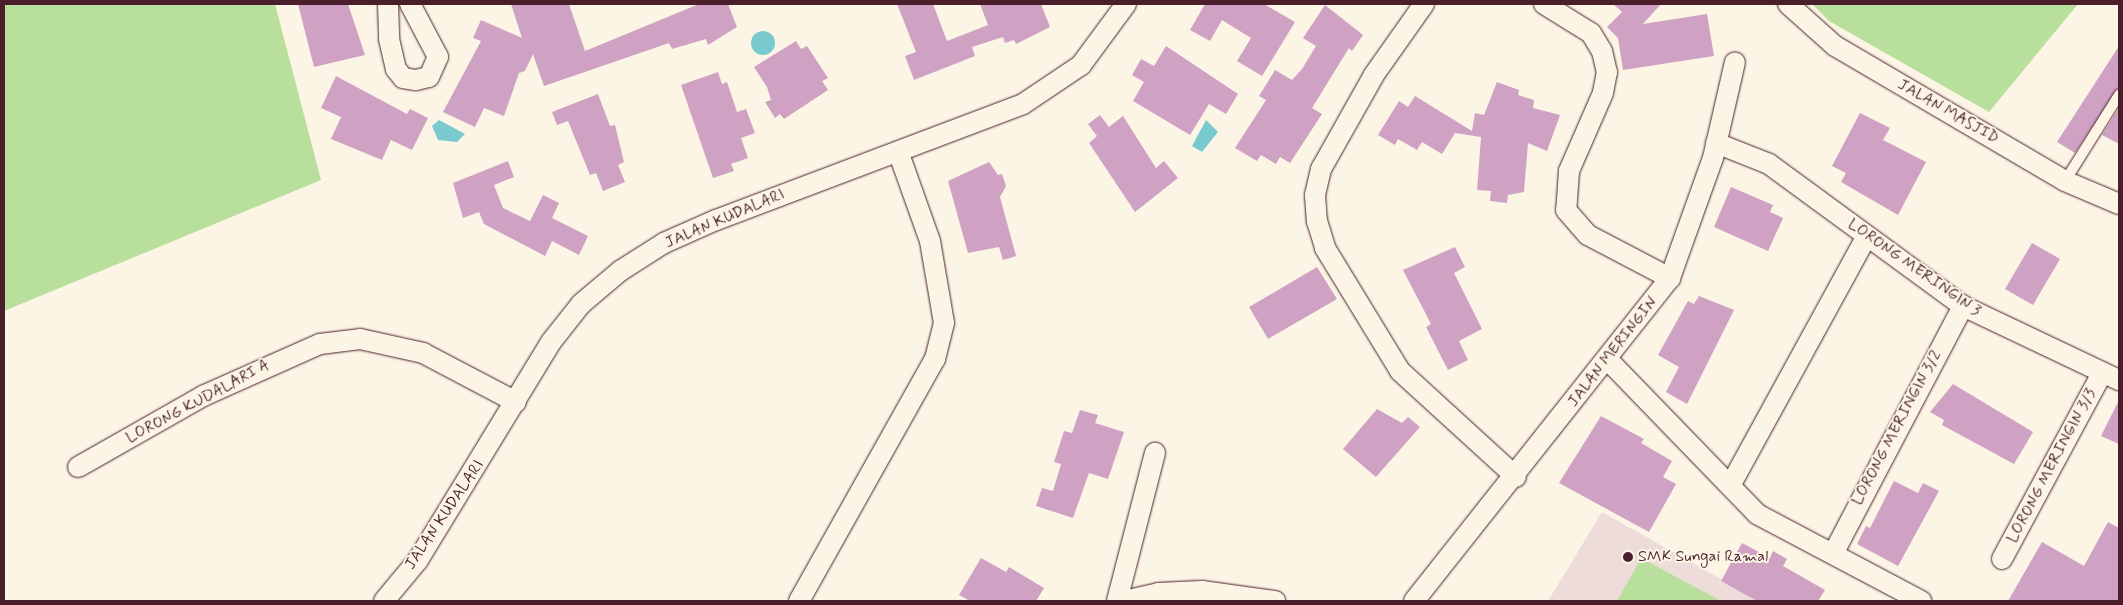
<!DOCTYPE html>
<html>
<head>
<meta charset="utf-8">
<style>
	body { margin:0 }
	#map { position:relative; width:2123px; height:605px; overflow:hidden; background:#fcf5e5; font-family:Mynerve,sans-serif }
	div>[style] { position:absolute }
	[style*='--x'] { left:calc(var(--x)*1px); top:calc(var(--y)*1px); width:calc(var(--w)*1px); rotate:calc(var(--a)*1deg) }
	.built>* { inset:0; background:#eedcdb }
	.green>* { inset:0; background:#b8e09c }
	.water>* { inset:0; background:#78cacf }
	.round { border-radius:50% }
	.building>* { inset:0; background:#cfa1c3 }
	.roads { filter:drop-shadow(0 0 1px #4a1f2b) drop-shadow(0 0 1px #4a1f2b) }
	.lane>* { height:10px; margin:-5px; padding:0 5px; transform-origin:5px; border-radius:5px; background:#fcf5e5 }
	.street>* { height:20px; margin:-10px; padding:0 10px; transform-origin:10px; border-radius:10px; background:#fcf5e5 }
	.dots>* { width:14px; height:14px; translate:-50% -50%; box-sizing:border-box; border:2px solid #fcf5e5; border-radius:50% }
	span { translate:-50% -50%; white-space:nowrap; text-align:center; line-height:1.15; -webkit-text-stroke:4px #fcf5e5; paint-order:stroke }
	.street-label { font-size:16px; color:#4a1f2b }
	.poi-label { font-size:16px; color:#4a1f2b }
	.left { translate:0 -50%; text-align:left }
	.frame { position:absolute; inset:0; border:5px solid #4a1f2b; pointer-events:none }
</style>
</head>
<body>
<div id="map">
	<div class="built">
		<div style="clip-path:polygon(1602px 512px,1760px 601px,1548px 601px)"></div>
	</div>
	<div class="green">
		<div style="clip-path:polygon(4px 4px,275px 4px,321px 180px,4px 311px)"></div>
		<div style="clip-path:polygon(1812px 4px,2078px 4px,1989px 112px,1829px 21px)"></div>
		<div style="clip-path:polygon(1641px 558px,1721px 601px,1617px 601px)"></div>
	</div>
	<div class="water">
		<div class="round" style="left:751px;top:31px;width:24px;height:24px"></div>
		<div style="clip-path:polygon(439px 120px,465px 134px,457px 142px,438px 140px,432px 126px)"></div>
		<div style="clip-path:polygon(1206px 120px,1218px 132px,1202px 152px,1192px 146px)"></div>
	</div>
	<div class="building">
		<div style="clip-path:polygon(298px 4px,348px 4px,365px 55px,314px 67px)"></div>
		<div style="clip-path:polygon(511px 4px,569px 4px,585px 51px,699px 4px,728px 4px,737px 27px,708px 45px,706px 39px,672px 49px,669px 43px,544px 86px,533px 54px,525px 71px,519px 73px,504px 116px,484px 108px,475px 127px,443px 112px,481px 41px,473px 38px,481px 20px,522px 38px)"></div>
		<div style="clip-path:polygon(897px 4px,933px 4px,947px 41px,988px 25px,980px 4px,1041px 4px,1050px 27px,1016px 44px,1014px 40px,1005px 43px,1003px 37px,972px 47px,975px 56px,914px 80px,905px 56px,916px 52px)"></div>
		<div style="clip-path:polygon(1205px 4px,1264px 4px,1295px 22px,1262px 76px,1237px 61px,1251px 38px,1222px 20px,1210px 41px,1190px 30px)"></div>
		<div style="clip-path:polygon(1613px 4px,1661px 4px,1643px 24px,1707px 14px,1714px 56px,1623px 70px,1618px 38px,1607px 27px,1622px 12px)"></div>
		<div style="clip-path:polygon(1325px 5px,1363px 35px,1352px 51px,1349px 48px,1312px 108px,1322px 114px,1290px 163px,1280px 157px,1276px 164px,1261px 155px,1257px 161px,1235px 148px,1266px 100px,1259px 96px,1275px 70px,1292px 80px,1302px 69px,1316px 46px,1303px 38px)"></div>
		<div style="clip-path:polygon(796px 41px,801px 49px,807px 46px,828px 78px,822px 81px,828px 90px,784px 119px,780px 114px,775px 118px,765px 102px,771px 100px,767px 87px,754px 67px)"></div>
		<div style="clip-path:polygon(1166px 46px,1238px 94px,1226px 114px,1209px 104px,1190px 135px,1133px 101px,1144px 82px,1132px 75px,1141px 59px,1154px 66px)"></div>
		<div style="clip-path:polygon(2119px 46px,2119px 88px,2075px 153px,2057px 142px)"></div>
		<div style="clip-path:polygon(718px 72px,722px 84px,727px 82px,737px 112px,746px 109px,755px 133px,741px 138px,748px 158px,731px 164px,734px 171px,713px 178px,681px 85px)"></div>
		<div style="clip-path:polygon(336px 76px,407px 114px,410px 109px,428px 118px,412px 150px,391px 140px,382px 160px,331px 139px,341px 117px,321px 108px)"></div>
		<div style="clip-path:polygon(1497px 82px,1519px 90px,1518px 95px,1534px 100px,1533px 108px,1560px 115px,1547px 151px,1528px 143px,1524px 192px,1508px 195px,1507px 203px,1490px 201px,1491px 191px,1477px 190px,1481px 137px,1455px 133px,1442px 154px,1422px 142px,1417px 150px,1398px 139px,1395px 145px,1378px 135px,1399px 101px,1408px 107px,1415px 96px,1472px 131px,1475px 113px,1484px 115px)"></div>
		<div style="clip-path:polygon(598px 94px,610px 126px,615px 125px,624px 162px,618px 165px,625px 182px,603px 191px,596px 173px,590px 175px,568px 121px,557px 125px,552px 112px)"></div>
		<div style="clip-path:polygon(2119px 108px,2119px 144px,2102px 135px)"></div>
		<div style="clip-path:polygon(1860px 113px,1890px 128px,1883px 140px,1926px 162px,1898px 215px,1841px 182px,1846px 173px,1832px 166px)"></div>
		<div style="clip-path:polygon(1100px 115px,1109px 127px,1123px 116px,1156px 168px,1164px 161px,1178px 178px,1135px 212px,1089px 143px,1097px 136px,1088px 124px)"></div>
		<div style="clip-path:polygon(508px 161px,514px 177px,494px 185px,503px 208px,530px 221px,543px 195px,559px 203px,552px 218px,588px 236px,579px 255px,552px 241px,545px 256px,484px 224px,479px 212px,463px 218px,453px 183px)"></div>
		<div style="clip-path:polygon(989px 162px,998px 175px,1002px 174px,1006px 186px,1000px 197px,1016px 256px,1003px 260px,999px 247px,968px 253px,948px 181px)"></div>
		<div style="clip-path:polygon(1731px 187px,1773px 205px,1770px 212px,1783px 218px,1768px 251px,1714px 227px)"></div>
		<div style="clip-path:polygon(2032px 243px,2060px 259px,2033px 305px,2005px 289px)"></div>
		<div style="clip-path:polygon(1455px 247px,1465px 267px,1454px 273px,1482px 329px,1459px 341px,1468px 360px,1448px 370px,1426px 327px,1431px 324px,1403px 270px)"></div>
		<div style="clip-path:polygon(1317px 267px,1337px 299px,1268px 339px,1249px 307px)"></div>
		<div style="clip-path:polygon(1699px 296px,1734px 310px,1687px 404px,1666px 392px,1679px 367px,1658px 355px,1688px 301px,1694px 304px)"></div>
		<div style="clip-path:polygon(1953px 384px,2033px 432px,2014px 464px,1942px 425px,1944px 420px,1930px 412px)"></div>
		<div style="clip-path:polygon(2119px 400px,2119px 444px,2101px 436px)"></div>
		<div style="clip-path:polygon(1377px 409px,1402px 423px,1408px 417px,1420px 427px,1376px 477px,1343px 449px)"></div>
		<div style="clip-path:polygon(1080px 410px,1098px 415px,1095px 423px,1124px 432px,1108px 479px,1089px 473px,1073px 518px,1036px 506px,1042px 488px,1053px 491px,1061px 464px,1054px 462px,1064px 431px,1072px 433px)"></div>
		<div style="clip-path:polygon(1601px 416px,1644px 439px,1641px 443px,1672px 461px,1663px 477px,1676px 484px,1649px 532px,1559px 483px)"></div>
		<div style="clip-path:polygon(1894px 481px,1918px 493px,1923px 483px,1939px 491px,1898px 566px,1857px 544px,1866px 526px,1870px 528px)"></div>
		<div style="clip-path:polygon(2108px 522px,2119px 528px,2119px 601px,2008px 601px,2042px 542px,2084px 566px)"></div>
		<div style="clip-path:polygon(1742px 543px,1770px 558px,1773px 551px,1787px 559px,1783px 566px,1825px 590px,1818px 601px,1757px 601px,1721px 581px)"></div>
		<div style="clip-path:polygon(981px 558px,1006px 572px,1009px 567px,1044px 588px,1036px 601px,970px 601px,959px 595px)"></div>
	</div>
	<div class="roads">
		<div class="lane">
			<div style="--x:2065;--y:181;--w:102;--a:-57.9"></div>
		</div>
		<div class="street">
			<div style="--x:388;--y:4;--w:35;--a:88"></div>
			<div style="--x:389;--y:39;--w:31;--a:77"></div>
			<div style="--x:396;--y:69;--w:11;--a:52"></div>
			<div style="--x:403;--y:78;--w:13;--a:9"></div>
			<div style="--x:416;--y:80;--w:13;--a:-13"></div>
			<div style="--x:429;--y:77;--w:22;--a:-66"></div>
			<div style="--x:438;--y:57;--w:60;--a:-117.8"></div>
			<div style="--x:1424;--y:4;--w:87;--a:125.2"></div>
			<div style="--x:1374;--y:75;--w:108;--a:119.4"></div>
			<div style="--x:1321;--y:169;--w:27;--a:103"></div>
			<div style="--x:1315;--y:195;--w:26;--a:86"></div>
			<div style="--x:1317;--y:221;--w:28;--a:73"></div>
			<div style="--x:1325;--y:248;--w:144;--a:58.6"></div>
			<div style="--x:1400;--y:371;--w:157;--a:42.4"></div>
			<div style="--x:1544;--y:4;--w:55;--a:31.7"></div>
			<div style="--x:1591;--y:33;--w:21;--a:59"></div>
			<div style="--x:1602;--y:51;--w:22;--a:77"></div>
			<div style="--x:1607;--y:72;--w:21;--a:101"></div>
			<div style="--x:1603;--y:93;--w:85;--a:113.6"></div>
			<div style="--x:1569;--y:171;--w:39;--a:94"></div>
			<div style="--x:1566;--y:210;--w:33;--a:49"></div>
			<div style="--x:1588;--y:235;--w:93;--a:27.7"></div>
			<div style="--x:1788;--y:4;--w:63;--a:41.8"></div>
			<div style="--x:1835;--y:46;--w:267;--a:30.4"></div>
			<div style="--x:2065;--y:181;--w:59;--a:23.1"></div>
			<div style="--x:1716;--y:143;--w:57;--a:21.6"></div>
			<div style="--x:1769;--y:164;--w:240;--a:36.2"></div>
			<div style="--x:1963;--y:306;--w:173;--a:25.4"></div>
			<div style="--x:1608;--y:360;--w:214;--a:45.9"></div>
			<div style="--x:1757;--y:514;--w:186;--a:27.9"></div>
			<div style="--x:78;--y:467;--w:144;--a:-29.6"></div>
			<div style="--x:203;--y:396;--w:128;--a:-24"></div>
			<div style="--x:320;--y:344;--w:40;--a:-7.1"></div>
			<div style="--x:360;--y:339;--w:65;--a:12.5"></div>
			<div style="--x:423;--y:353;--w:105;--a:27.8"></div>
			<div style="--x:1730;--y:486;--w:285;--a:-61.3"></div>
			<div style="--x:1834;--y:552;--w:278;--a:-62.3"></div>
			<div style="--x:2002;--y:559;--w:211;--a:-61.7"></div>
			<div style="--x:384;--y:601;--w:53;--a:-50.3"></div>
			<div style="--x:418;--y:560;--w:255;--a:-58.6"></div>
			<div style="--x:551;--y:342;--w:48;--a:-51.7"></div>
			<div style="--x:581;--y:304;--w:51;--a:-40.2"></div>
			<div style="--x:620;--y:271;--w:52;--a:-32.5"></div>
			<div style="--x:664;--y:243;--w:57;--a:-23.9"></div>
			<div style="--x:716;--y:220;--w:328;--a:-20.7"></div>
			<div style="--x:1023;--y:104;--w:70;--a:-33.9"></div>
			<div style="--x:1081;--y:65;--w:76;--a:-53.6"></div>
			<div style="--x:799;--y:601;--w:278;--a:-60.7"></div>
			<div style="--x:935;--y:359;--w:37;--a:-76"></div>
			<div style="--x:944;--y:323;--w:83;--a:-99.7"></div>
			<div style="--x:930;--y:241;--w:92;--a:-109.6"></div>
			<div style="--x:1117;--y:601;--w:153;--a:-75.6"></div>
			<div style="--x:1124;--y:601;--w:35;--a:-13"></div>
			<div style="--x:1158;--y:593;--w:44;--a:-2.6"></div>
			<div style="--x:1202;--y:591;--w:74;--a:7.8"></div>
			<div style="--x:1414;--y:601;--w:412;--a:-51.6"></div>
			<div style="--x:1670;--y:278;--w:127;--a:-70.3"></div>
			<div style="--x:1713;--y:158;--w:98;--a:-77.1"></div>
		</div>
	</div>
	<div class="dots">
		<div style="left:1628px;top:557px;background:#4a1f2b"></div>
	</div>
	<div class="street-label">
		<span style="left:1948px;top:112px;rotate:30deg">JALAN MASJID</span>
		<span style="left:725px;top:219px;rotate:-23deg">JALAN KUDALARI</span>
		<span style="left:1914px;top:268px;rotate:35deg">LORONG MERINGIN 3</span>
		<span style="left:1613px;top:352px;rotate:-52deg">JALAN MERINGIN</span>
		<span style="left:198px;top:402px;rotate:-28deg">LORONG KUDALARI A</span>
		<span style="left:1897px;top:428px;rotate:-62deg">LORONG MERINGIN 3/2</span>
		<span style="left:2052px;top:466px;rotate:-62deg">LORONG MERINGIN 3/3</span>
		<span style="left:445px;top:515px;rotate:-56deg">JALAN KUDALARI</span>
	</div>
	<div class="poi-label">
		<span class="left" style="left:1638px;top:557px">SMK Sungai Ramal</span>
	</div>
	<div class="frame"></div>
</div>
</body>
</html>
